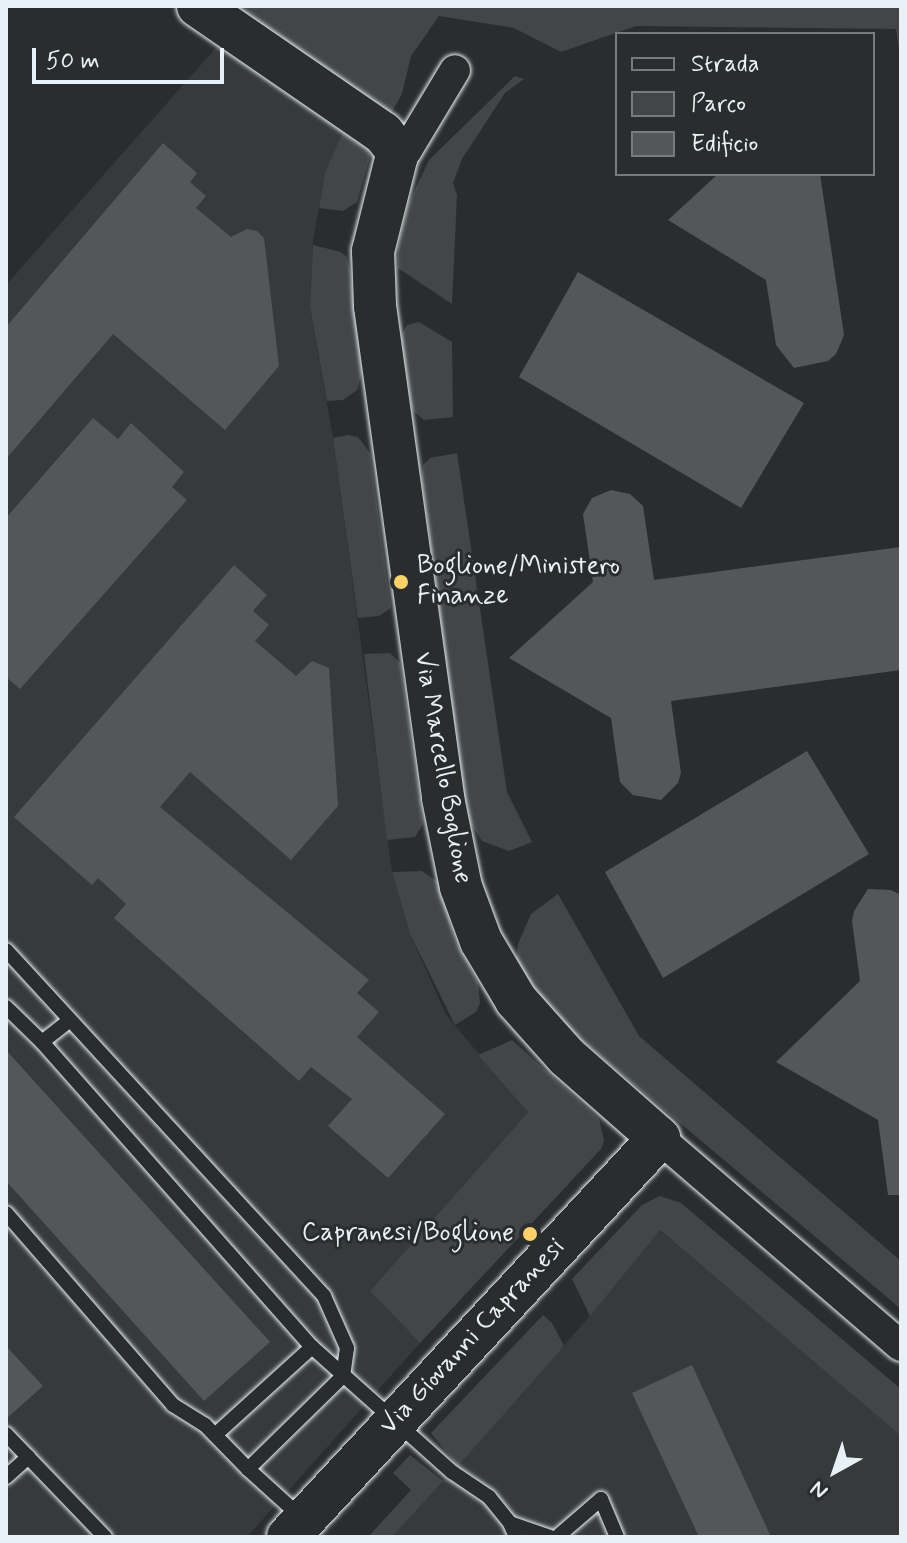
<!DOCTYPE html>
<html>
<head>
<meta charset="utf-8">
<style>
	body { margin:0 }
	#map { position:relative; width:907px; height:1543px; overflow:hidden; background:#2a2d2e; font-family:Mynerve,sans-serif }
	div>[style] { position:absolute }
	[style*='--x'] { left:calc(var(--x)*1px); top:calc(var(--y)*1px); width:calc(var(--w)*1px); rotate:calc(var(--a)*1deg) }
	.built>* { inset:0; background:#363a3b }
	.green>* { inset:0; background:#424648 }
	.building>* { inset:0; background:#535759 }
	.roads { filter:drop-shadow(0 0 2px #e8f1f8) drop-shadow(0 0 2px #e8f1f8) }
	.lane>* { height:14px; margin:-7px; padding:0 7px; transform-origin:7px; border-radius:7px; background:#2a2d2e }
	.street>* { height:30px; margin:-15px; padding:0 15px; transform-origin:15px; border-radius:15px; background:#2a2d2e }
	.secondary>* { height:42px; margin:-21px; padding:0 21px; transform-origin:21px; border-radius:21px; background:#2a2d2e }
	.dots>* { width:22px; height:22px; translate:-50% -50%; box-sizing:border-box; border:4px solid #2a2d2e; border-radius:50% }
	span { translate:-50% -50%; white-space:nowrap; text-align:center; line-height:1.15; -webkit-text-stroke:6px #2a2d2e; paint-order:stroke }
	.poi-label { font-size:26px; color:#e8f1f8 }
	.left { translate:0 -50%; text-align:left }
	.right { translate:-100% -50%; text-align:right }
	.street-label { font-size:26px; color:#e8f1f8 }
	.frame { position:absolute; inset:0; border:8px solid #e8f1f8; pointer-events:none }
	.legend { position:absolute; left:615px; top:32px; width:260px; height:144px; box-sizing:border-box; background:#2a2d2e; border:2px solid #767b7f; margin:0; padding:10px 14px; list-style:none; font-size:24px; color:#e8f1f8 }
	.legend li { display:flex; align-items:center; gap:16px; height:40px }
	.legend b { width:40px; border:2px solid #767b7f }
	.north { position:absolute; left:795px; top:1431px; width:80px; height:80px; -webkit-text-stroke:6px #2a2d2e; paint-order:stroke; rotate:220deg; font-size:22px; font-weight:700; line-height:32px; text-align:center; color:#e8f1f8 }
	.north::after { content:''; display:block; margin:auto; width:28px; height:36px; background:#e8f1f8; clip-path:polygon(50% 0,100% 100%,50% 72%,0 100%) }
	.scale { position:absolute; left:32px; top:48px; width:192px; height:36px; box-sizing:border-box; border:4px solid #e8f1f8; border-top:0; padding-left:10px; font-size:24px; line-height:28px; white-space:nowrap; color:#e8f1f8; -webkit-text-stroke:6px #2a2d2e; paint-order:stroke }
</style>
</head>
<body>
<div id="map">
	<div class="built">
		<div style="clip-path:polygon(222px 41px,345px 127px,325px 172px,313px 241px,310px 307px,333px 438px,392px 872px,410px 934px,446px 1015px,528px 1112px,370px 1291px,420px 1343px,247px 1537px,6px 1537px,6px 285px)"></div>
		<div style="clip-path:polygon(659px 1230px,901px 1434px,901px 1537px,392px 1537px,583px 1324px)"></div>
	</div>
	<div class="green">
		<div style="clip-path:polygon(234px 6px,901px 6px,901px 64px,896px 29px,636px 26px,561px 52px,514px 28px,439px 16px,411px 56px,402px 94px,390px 115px)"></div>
		<div style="clip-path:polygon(515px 76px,524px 79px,505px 93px,462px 159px,453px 183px,457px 195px,452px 304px,398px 268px,398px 248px,408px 204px,429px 160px)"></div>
		<div style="clip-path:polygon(345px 127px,368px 150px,370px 157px,357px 202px,343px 211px,319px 208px,325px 172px)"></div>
		<div style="clip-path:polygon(313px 245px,341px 252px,347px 257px,350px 271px,362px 373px,357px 390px,343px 400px,327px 401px,310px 307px)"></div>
		<div style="clip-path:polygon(419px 322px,452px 342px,453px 417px,424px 420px,412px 410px,401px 336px,407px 325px)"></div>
		<div style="clip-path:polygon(348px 435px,358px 437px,370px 453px,391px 608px,379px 616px,358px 618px,333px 438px)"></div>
		<div style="clip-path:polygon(457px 453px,507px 792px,532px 842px,509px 851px,482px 841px,467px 818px,422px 479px,423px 465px,430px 458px)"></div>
		<div style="clip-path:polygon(390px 653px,400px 663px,423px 824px,415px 837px,387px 840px,364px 654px)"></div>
		<div style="clip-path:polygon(422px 871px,438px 882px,455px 941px,478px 983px,480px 1003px,476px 1012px,455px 1025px,410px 934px,392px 872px)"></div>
		<div style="clip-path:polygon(558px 894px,639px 1036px,901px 1261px,901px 1309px,578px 1037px,538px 995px,516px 959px,518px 944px,531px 914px)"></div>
		<div style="clip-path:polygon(512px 1040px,599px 1119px,604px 1140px,601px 1149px,420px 1343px,370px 1291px,528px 1112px,478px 1055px)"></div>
		<div style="clip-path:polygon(660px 1196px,681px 1203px,901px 1389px,901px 1436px,660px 1230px,590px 1316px,572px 1279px,642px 1205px)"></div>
		<div style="clip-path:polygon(543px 1315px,552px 1323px,564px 1346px,458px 1466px,431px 1433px)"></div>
		<div style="clip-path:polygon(410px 1455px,443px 1481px,392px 1537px,368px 1537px,411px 1490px,393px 1473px)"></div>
	</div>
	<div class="building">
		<div style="clip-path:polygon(163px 143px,197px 173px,190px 182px,206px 196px,196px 208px,231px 237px,247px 229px,257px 231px,264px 238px,279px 366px,225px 430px,113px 334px,6px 459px,6px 327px)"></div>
		<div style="clip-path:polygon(718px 174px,820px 174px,844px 335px,836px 354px,828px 361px,794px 368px,776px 345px,766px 280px,668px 220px)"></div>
		<div style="clip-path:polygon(578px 272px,804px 403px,741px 508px,519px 377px)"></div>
		<div style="clip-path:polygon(93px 418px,118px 439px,131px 423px,184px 472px,172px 487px,187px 500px,20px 689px,6px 677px,6px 518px)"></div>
		<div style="clip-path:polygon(611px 490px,630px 494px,643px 506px,654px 580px,901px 547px,901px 670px,671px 701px,681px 773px,678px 783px,661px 800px,633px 795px,620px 782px,611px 718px,509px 658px,593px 582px,583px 514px,592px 498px)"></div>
		<div style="clip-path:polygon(234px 565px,267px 595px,253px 611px,269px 625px,255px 641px,296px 676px,312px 661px,329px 668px,338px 806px,291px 860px,190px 772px,160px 807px,369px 980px,357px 993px,379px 1012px,357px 1037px,445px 1114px,388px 1178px,328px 1126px,352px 1099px,311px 1067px,299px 1081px,114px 918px,126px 904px,98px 878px,92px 885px,14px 817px)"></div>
		<div style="clip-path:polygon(807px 751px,869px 854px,663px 978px,605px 872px)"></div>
		<div style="clip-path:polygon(868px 889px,891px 890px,901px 895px,901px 1195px,888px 1195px,878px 1120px,776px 1062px,860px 981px,852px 921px,854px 911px)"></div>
		<div style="clip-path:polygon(6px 1050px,270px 1342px,204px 1401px,6px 1181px)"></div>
		<div style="clip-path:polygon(6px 1346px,43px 1386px,6px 1419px)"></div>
		<div style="clip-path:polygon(692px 1365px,771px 1537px,699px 1537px,632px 1393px)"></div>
	</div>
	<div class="roads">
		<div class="lane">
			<div style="--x:6;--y:950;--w:470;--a:47.4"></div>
			<div style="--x:324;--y:1296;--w:57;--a:66.1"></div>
			<div style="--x:347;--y:1348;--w:28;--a:98"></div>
			<div style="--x:343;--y:1376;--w:133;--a:135.6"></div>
			<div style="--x:248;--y:1469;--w:62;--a:-134.3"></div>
			<div style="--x:205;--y:1425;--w:38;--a:-148"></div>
			<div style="--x:173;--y:1405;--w:254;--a:-131"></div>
			<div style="--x:6;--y:1007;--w:50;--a:44.2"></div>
			<div style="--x:42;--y:1042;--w:407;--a:48.5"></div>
			<div style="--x:312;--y:1347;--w:188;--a:41.8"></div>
			<div style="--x:452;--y:1472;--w:45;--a:34"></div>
			<div style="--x:489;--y:1497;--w:33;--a:51"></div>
			<div style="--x:510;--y:1523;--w:15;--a:67"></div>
			<div style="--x:42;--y:1042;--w:34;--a:-38"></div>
			<div style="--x:6;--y:1434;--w:32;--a:46"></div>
			<div style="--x:215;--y:1435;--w:131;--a:-42.2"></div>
			<div style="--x:248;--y:1469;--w:72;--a:42.2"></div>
			<div style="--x:6;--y:1477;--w:30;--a:-42"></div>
			<div style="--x:28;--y:1457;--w:111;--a:46.1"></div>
			<div style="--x:510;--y:1523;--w:42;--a:19.3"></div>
			<div style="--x:557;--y:1537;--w:58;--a:-40.8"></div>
			<div style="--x:601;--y:1499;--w:41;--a:67.2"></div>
		</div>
		<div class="street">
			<div style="--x:397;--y:155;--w:11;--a:-27"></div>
			<div style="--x:407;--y:150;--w:93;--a:-59"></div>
			<div style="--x:659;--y:1138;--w:319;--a:40.7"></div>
		</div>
		<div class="secondary">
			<div style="--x:198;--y:6;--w:224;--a:34.5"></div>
			<div style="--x:383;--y:133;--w:18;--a:52"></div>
			<div style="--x:394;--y:147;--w:9;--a:69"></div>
			<div style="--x:397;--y:155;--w:99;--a:104"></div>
			<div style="--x:373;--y:251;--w:55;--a:87.9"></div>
			<div style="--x:375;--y:306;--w:497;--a:82.1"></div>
			<div style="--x:443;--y:798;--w:91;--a:78.6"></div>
			<div style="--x:461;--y:887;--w:58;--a:69.7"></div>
			<div style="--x:481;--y:941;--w:69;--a:59.3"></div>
			<div style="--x:516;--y:1000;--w:76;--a:48.2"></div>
			<div style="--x:567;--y:1057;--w:123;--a:41.4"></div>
			<div style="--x:659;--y:1138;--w:545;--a:132.92"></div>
		</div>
	</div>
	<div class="dots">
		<div style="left:401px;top:582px;background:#ffd166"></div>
		<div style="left:530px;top:1234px;background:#ffd166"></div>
	</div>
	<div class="poi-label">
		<span class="left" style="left:417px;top:582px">Boglione/Ministero<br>Finanze</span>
		<span class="right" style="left:514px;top:1234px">Capranesi/Boglione</span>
	</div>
	<div class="street-label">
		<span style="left:442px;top:768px;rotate:80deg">Via Marcello Boglione</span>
		<span style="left:473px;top:1337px;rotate:-47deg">Via Giovanni Capranesi</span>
	</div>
	<div class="frame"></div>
	<ul class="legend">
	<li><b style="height:10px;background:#2a2d2e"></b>Strada</li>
	<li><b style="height:22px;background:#424648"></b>Parco</li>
	<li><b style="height:22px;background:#535759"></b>Edificio</li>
	</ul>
	<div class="north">N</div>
	<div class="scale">50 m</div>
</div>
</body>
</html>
